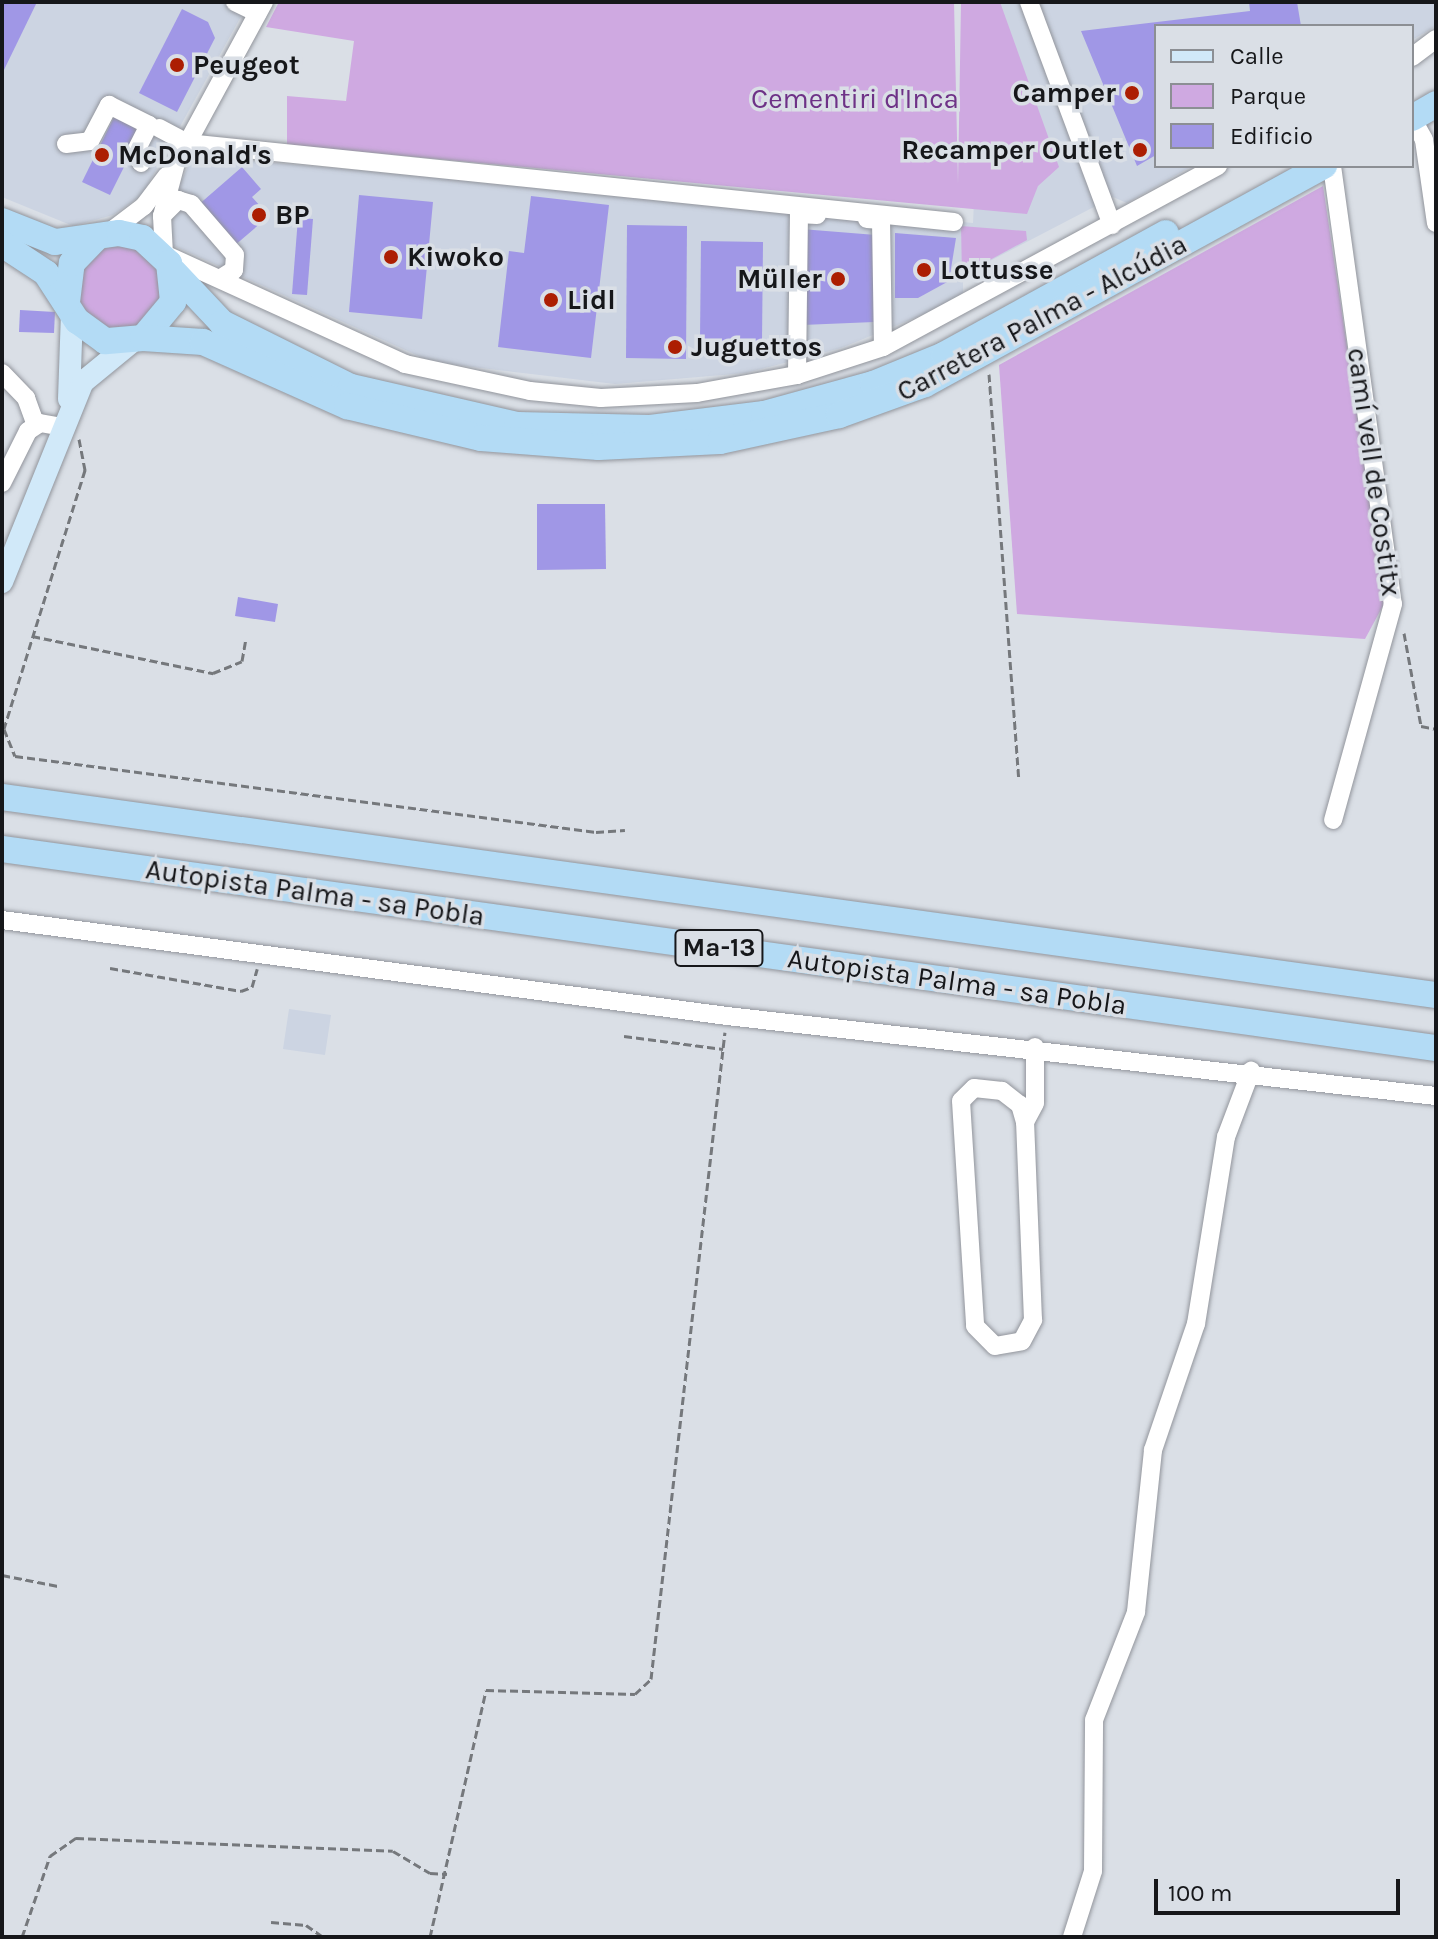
<!DOCTYPE html>
<html>
<head>
<meta charset="utf-8">
<style>
	body { margin:0 }
	#map { position:relative; width:1438px; height:1939px; overflow:hidden; background:#dadfe6; font-family:Karla,sans-serif }
	div>[style] { position:absolute }
	[style*='--x'] { left:calc(var(--x)*1px); top:calc(var(--y)*1px); width:calc(var(--w)*1px); rotate:calc(var(--a)*1deg) }
	.built>* { inset:0; background:#ccd4e2 }
	.green>* { inset:0; background:#cfa9e1 }
	.round { border-radius:50% }
	.building>* { inset:0; background:#a097e6 }
	.path>* { height:3px; margin-top:-1.5px; transform-origin:0; background:repeating-linear-gradient(90deg,#75787c 0 8px,transparent 0 12px) }
	.roads { filter:drop-shadow(0 0 2px #92959c) drop-shadow(0 0 2px #92959c) }
	.minor>* { height:18px; margin:-9px; padding:0 9px; transform-origin:9px; border-radius:9px; background:#fff }
	.major>* { height:22px; margin:-11px; padding:0 11px; transform-origin:11px; border-radius:11px; background:#d1e9f9 }
	.highway>* { height:26px; margin:-13px; padding:0 13px; transform-origin:13px; border-radius:13px; background:#b3dbf5 }
	.dots>* { width:22px; height:22px; translate:-50% -50%; box-sizing:border-box; border:4px solid #dadfe6; border-radius:50% }
	span { translate:-50% -50%; white-space:nowrap; text-align:center; line-height:1.15; -webkit-text-stroke:7px #dadfe6; paint-order:stroke }
	.shield-label span { padding:2px 6px; background:#dadfe6; border:2px solid; border-radius:6px; -webkit-text-stroke-width:0 }
	.shield-label { font-size:26px; color:#16171a; font-weight:700 }
	.poi-label { font-size:28px; color:#16171a; font-weight:700 }
	.left { translate:0 -50%; text-align:left }
	.right { translate:-100% -50%; text-align:right }
	.park-label { font-size:28px; color:#6e3287 }
	.street-label { font-size:28px; color:#16171a }
	.frame { position:absolute; inset:0; border:4px solid #16171a; pointer-events:none }
	.legend { position:absolute; left:1154px; top:24px; width:260px; height:144px; box-sizing:border-box; background:#dadfe6; border:2px solid #8c8f94; margin:0; padding:10px 14px; list-style:none; font-size:24px; color:#16171a }
	.legend li { display:flex; align-items:center; gap:16px; height:40px }
	.legend b { width:40px; border:2px solid #8c8f94 }
	.scale { position:absolute; left:1154px; top:1879px; width:246px; height:36px; box-sizing:border-box; border:4px solid #16171a; border-top:0; padding-left:10px; font-size:24px; line-height:28px; white-space:nowrap; color:#16171a; -webkit-text-stroke:6px #dadfe6; paint-order:stroke }
</style>
</head>
<body>
<div id="map">
	<div class="built">
		<div style="clip-path:polygon(2px 2px,249px 2px,142px 195px,113px 215px,73px 226px,2px 197px)"></div>
		<div style="clip-path:polygon(983px 2px,1436px 2px,1436px 26px,1412px 40px,1412px 26px,1156px 26px,1156px 166px,1192px 166px,1127px 203px,1113px 197px,963px 275px,963px 295px,934px 310px,841px 348px,746px 373px,615px 384px,432px 362px,168px 243px,178px 188px,193px 156px,973px 223px)"></div>
		<div style="clip-path:polygon(289px 1009px,331px 1015px,325px 1055px,283px 1049px)"></div>
	</div>
	<div class="green">
		<div style="clip-path:polygon(279px 2px,954px 2px,958px 184px,961px 2px,1000px 2px,1059px 167px,1038px 186px,1027px 214px,287px 145px,287px 96px,346px 101px,354px 41px,266px 27px)"></div>
		<div style="clip-path:polygon(1323px 186px,1385px 602px,1365px 639px,1017px 614px,999px 365px)"></div>
		<div style="clip-path:polygon(961px 226px,1026px 231px,1027px 240px,962px 275px)"></div>
		<div class="round" style="left:77px;top:246px;width:84px;height:84px"></div>
	</div>
	<div class="building">
		<div style="clip-path:polygon(2px 2px,37px 2px,2px 74px)"></div>
		<div style="clip-path:polygon(1249px 2px,1297px 2px,1301px 26px,1156px 26px,1156px 155px,1137px 166px,1081px 31px,1250px 11px)"></div>
		<div style="clip-path:polygon(182px 9px,208px 22px,215px 38px,177px 112px,139px 93px)"></div>
		<div style="clip-path:polygon(116px 113px,144px 127px,110px 195px,82px 182px)"></div>
		<div style="clip-path:polygon(242px 167px,261px 189px,252px 197px,269px 216px,234px 246px,189px 213px)"></div>
		<div style="clip-path:polygon(359px 195px,433px 202px,422px 319px,349px 312px)"></div>
		<div style="clip-path:polygon(531px 196px,609px 205px,591px 358px,498px 347px,509px 251px,524px 253px)"></div>
		<div style="clip-path:polygon(298px 218px,313px 219px,307px 295px,292px 294px)"></div>
		<div style="clip-path:polygon(627px 225px,687px 226px,686px 359px,626px 358px)"></div>
		<div style="clip-path:polygon(801px 229px,876px 235px,874px 322px,802px 325px)"></div>
		<div style="clip-path:polygon(895px 233px,956px 238px,949px 281px,918px 298px,895px 298px)"></div>
		<div style="clip-path:polygon(701px 241px,763px 242px,762px 342px,700px 340px)"></div>
		<div style="clip-path:polygon(20px 310px,55px 312px,54px 333px,19px 332px)"></div>
		<div style="clip-path:polygon(537px 504px,605px 504px,606px 569px,537px 570px)"></div>
		<div style="clip-path:polygon(238px 597px,278px 604px,275px 622px,235px 616px)"></div>
	</div>
	<div class="path">
		<div style="--x:989;--y:374;--w:407;--a:85.8"></div>
		<div style="--x:79;--y:439;--w:32;--a:79"></div>
		<div style="--x:85;--y:470;--w:271;--a:107.4"></div>
		<div style="--x:4;--y:729;--w:29;--a:68"></div>
		<div style="--x:15;--y:756;--w:586;--a:7.45"></div>
		<div style="--x:596;--y:832;--w:29;--a:-4"></div>
		<div style="--x:1404;--y:633;--w:95;--a:79.6"></div>
		<div style="--x:1421;--y:726;--w:15;--a:11"></div>
		<div style="--x:32;--y:636;--w:185;--a:11.6"></div>
		<div style="--x:213;--y:673;--w:31;--a:-22"></div>
		<div style="--x:242;--y:661;--w:23;--a:-80"></div>
		<div style="--x:110;--y:968;--w:133;--a:10"></div>
		<div style="--x:241;--y:991;--w:12;--a:-20"></div>
		<div style="--x:252;--y:987;--w:19;--a:-74"></div>
		<div style="--x:624;--y:1036;--w:100;--a:7.5"></div>
		<div style="--x:2;--y:1575;--w:57;--a:11.1"></div>
		<div style="--x:271;--y:1922;--w:35;--a:5"></div>
		<div style="--x:306;--y:1925;--w:21;--a:35"></div>
		<div style="--x:22;--y:1937;--w:86;--a:-70.9"></div>
		<div style="--x:50;--y:1856;--w:32;--a:-35"></div>
		<div style="--x:76;--y:1838;--w:317;--a:2.3"></div>
		<div style="--x:393;--y:1851;--w:43;--a:30.7"></div>
		<div style="--x:430;--y:1873;--w:17;--a:3"></div>
		<div style="--x:430;--y:1937;--w:253;--a:-77.2"></div>
		<div style="--x:486;--y:1690;--w:149;--a:1.5"></div>
		<div style="--x:635;--y:1694;--w:22;--a:-43"></div>
		<div style="--x:651;--y:1679;--w:651;--a:-83.48"></div>
	</div>
	<div class="roads">
		<div class="minor">
			<div style="--x:235;--y:2;--w:25;--a:26"></div>
			<div style="--x:1029;--y:2;--w:238;--a:69.6"></div>
			<div style="--x:1412;--y:57;--w:30;--a:-37"></div>
			<div style="--x:1412;--y:118;--w:25;--a:61"></div>
			<div style="--x:1424;--y:140;--w:84;--a:81.8"></div>
			<div style="--x:159;--y:128;--w:32;--a:28"></div>
			<div style="--x:187;--y:143;--w:771;--a:5.88"></div>
			<div style="--x:66;--y:144;--w:24;--a:-7"></div>
			<div style="--x:90;--y:141;--w:41;--a:-62.2"></div>
			<div style="--x:109;--y:105;--w:45;--a:26.6"></div>
			<div style="--x:149;--y:125;--w:29;--a:117"></div>
			<div style="--x:136;--y:151;--w:13;--a:67"></div>
			<div style="--x:183;--y:151;--w:170;--a:-61.5"></div>
			<div style="--x:176;--y:163;--w:55;--a:104.8"></div>
			<div style="--x:162;--y:216;--w:38;--a:87"></div>
			<div style="--x:164;--y:254;--w:265;--a:24.5"></div>
			<div style="--x:405;--y:364;--w:128;--a:12.2"></div>
			<div style="--x:530;--y:391;--w:71;--a:5.6"></div>
			<div style="--x:601;--y:398;--w:96;--a:-3"></div>
			<div style="--x:697;--y:393;--w:102;--a:-10.2"></div>
			<div style="--x:797;--y:375;--w:90;--a:-18"></div>
			<div style="--x:883;--y:347;--w:381;--a:-28.4"></div>
			<div style="--x:1332;--y:166;--w:442;--a:82.1"></div>
			<div style="--x:1393;--y:604;--w:224;--a:105.5"></div>
			<div style="--x:162;--y:216;--w:23;--a:-45"></div>
			<div style="--x:178;--y:200;--w:14;--a:17"></div>
			<div style="--x:191;--y:204;--w:67;--a:49.2"></div>
			<div style="--x:235;--y:255;--w:15;--a:94"></div>
			<div style="--x:234;--y:270;--w:15;--a:148"></div>
			<div style="--x:867;--y:219;--w:14;--a:4"></div>
			<div style="--x:881;--y:220;--w:127;--a:89.1"></div>
			<div style="--x:106;--y:235;--w:48;--a:-37.3"></div>
			<div style="--x:144;--y:206;--w:38;--a:-53"></div>
			<div style="--x:2;--y:373;--w:35;--a:46"></div>
			<div style="--x:26;--y:398;--w:29;--a:70"></div>
			<div style="--x:797;--y:375;--w:161;--a:-89.3"></div>
			<div style="--x:799;--y:214;--w:18;--a:3"></div>
			<div style="--x:2;--y:483;--w:58;--a:-63.4"></div>
			<div style="--x:28;--y:431;--w:14;--a:-34"></div>
			<div style="--x:40;--y:423;--w:23;--a:10"></div>
			<div style="--x:2;--y:920;--w:731;--a:7.54"></div>
			<div style="--x:727;--y:1016;--w:713;--a:6.44"></div>
			<div style="--x:1025;--y:1122;--w:18;--a:-106"></div>
			<div style="--x:1020;--y:1105;--w:23;--a:-142"></div>
			<div style="--x:1002;--y:1091;--w:28;--a:-174"></div>
			<div style="--x:974;--y:1088;--w:18;--a:135"></div>
			<div style="--x:961;--y:1101;--w:225;--a:86.4"></div>
			<div style="--x:975;--y:1326;--w:28;--a:45"></div>
			<div style="--x:995;--y:1346;--w:27;--a:-10"></div>
			<div style="--x:1022;--y:1341;--w:24;--a:-62"></div>
			<div style="--x:1033;--y:1320;--w:198;--a:-92.3"></div>
			<div style="--x:1025;--y:1122;--w:21;--a:-62"></div>
			<div style="--x:1035;--y:1103;--w:56;--a:-90"></div>
			<div style="--x:1072;--y:1937;--w:69;--a:-72.3"></div>
			<div style="--x:1093;--y:1871;--w:151;--a:-89.6"></div>
			<div style="--x:1094;--y:1720;--w:116;--a:-68.7"></div>
			<div style="--x:1136;--y:1612;--w:163;--a:-84"></div>
			<div style="--x:1153;--y:1450;--w:133;--a:-71.2"></div>
			<div style="--x:1196;--y:1324;--w:189;--a:-80.9"></div>
			<div style="--x:1226;--y:1137;--w:71;--a:-69.3"></div>
		</div>
		<div class="major">
			<div style="--x:69;--y:399;--w:86;--a:-88"></div>
			<div style="--x:2;--y:582;--w:216;--a:-68"></div>
			<div style="--x:83;--y:382;--w:65;--a:-39.4"></div>
		</div>
		<div class="highway">
			<div style="--x:1412;--y:118;--w:28;--a:-30"></div>
			<div style="--x:2;--y:221;--w:57;--a:21.6"></div>
			<div style="--x:55;--y:242;--w:65;--a:-8"></div>
			<div style="--x:119;--y:233;--w:24;--a:12"></div>
			<div style="--x:142;--y:238;--w:37;--a:43"></div>
			<div style="--x:169;--y:263;--w:39;--a:84"></div>
			<div style="--x:173;--y:302;--w:47;--a:129.8"></div>
			<div style="--x:143;--y:338;--w:38;--a:175"></div>
			<div style="--x:105;--y:341;--w:34;--a:-144"></div>
			<div style="--x:77;--y:321;--w:57;--a:-122.9"></div>
			<div style="--x:46;--y:273;--w:53;--a:-146.6"></div>
			<div style="--x:174;--y:272;--w:70;--a:46.7"></div>
			<div style="--x:222;--y:323;--w:144;--a:26.4"></div>
			<div style="--x:351;--y:387;--w:170;--a:12.9"></div>
			<div style="--x:517;--y:425;--w:133;--a:1.3"></div>
			<div style="--x:650;--y:428;--w:115;--a:-7"></div>
			<div style="--x:764;--y:414;--w:113;--a:-15.4"></div>
			<div style="--x:873;--y:384;--w:77;--a:-22.2"></div>
			<div style="--x:944;--y:355;--w:253;--a:-28.8"></div>
			<div style="--x:67;--y:302;--w:39;--a:-83"></div>
			<div style="--x:72;--y:263;--w:33;--a:-46"></div>
			<div style="--x:143;--y:338;--w:60;--a:3.8"></div>
			<div style="--x:203;--y:342;--w:158;--a:24"></div>
			<div style="--x:347;--y:406;--w:138;--a:13.4"></div>
			<div style="--x:481;--y:438;--w:118;--a:4.4"></div>
			<div style="--x:599;--y:447;--w:121;--a:-2.8"></div>
			<div style="--x:720;--y:441;--w:122;--a:-12.3"></div>
			<div style="--x:839;--y:415;--w:91;--a:-19.8"></div>
			<div style="--x:925;--y:384;--w:455;--a:-28.7"></div>
			<div style="--x:2;--y:797;--w:1448;--a:7.86"></div>
			<div style="--x:2;--y:849;--w:1448;--a:7.9"></div>
		</div>
	</div>
	<div class="dots">
		<div style="left:177px;top:65px;background:#ac1e02"></div>
		<div style="left:1132px;top:93px;background:#ac1e02"></div>
		<div style="left:1140px;top:150px;background:#ac1e02"></div>
		<div style="left:102px;top:155px;background:#ac1e02"></div>
		<div style="left:259px;top:215px;background:#ac1e02"></div>
		<div style="left:391px;top:257px;background:#ac1e02"></div>
		<div style="left:924px;top:270px;background:#ac1e02"></div>
		<div style="left:838px;top:279px;background:#ac1e02"></div>
		<div style="left:551px;top:300px;background:#ac1e02"></div>
		<div style="left:675px;top:347px;background:#ac1e02"></div>
	</div>
	<div class="shield-label">
		<span style="left:719px;top:948px">Ma-13</span>
	</div>
	<div class="poi-label">
		<span class="left" style="left:193px;top:65px">Peugeot</span>
		<span class="right" style="left:1116px;top:93px">Camper</span>
		<span class="right" style="left:1124px;top:150px">Recamper Outlet</span>
		<span class="left" style="left:118px;top:155px">McDonald's</span>
		<span class="left" style="left:275px;top:215px">BP</span>
		<span class="left" style="left:407px;top:257px">Kiwoko</span>
		<span class="left" style="left:940px;top:270px">Lottusse</span>
		<span class="right" style="left:822px;top:279px">Müller</span>
		<span class="left" style="left:567px;top:300px">Lidl</span>
		<span class="left" style="left:691px;top:347px">Juguettos</span>
	</div>
	<div class="park-label">
		<span style="left:855px;top:99px">Cementiri d'Inca</span>
	</div>
	<div class="street-label">
		<span style="left:1042px;top:318px;rotate:-28deg">Carretera Palma - Alcúdia</span>
		<span style="left:1374px;top:472px;rotate:82deg">camí vell de Costitx</span>
		<span style="left:315px;top:893px;rotate:8deg">Autopista Palma - sa Pobla</span>
		<span style="left:957px;top:982px;rotate:8deg">Autopista Palma - sa Pobla</span>
	</div>
	<div class="frame"></div>
	<ul class="legend">
	<li><b style="height:10px;background:#d1e9f9"></b>Calle</li>
	<li><b style="height:22px;background:#cfa9e1"></b>Parque</li>
	<li><b style="height:22px;background:#a097e6"></b>Edificio</li>
	</ul>
	<div class="scale">100 m</div>
</div>
</body>
</html>
